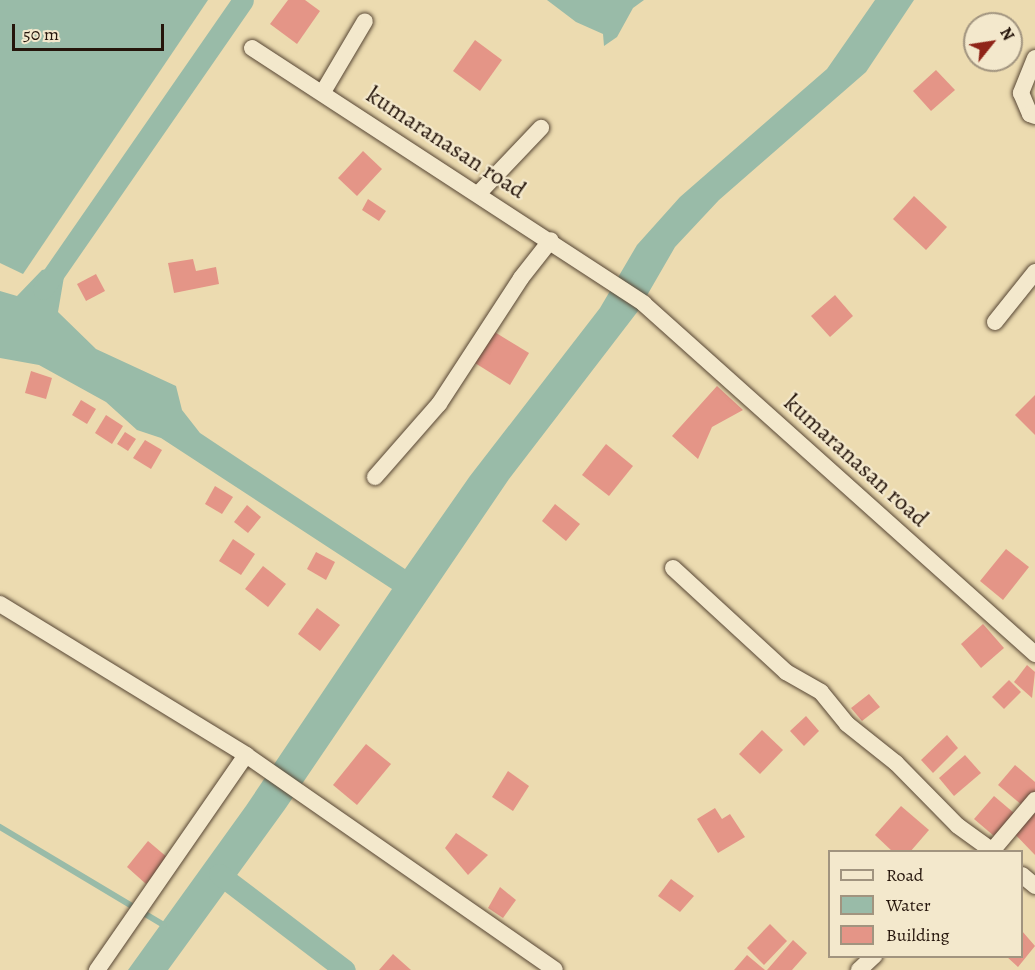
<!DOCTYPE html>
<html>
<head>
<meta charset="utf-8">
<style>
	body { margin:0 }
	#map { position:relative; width:1035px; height:970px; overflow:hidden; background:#ecdbb0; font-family:Alegreya,serif }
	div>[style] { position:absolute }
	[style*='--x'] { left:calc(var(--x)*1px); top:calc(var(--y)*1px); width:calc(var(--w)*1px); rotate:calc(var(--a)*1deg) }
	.water>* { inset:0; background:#99bba8 }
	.stream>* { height:6px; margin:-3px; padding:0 3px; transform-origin:3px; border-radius:3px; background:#99bba8 }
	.canal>* { height:21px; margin:-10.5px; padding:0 10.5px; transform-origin:10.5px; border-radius:10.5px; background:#99bba8 }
	.building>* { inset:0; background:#e49587 }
	.roads { filter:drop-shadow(0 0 2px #574634) drop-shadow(0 0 2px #574634) }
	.minor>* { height:16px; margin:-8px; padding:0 8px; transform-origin:8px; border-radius:8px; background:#f3e8cc }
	span { translate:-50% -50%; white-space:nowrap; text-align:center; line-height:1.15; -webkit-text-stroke:4.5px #f3e8cc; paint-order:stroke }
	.street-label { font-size:24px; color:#25150b }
	.legend { position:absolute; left:828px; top:850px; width:195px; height:108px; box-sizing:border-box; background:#f3e8cc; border:2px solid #a1947f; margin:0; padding:8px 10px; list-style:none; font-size:18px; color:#25150b }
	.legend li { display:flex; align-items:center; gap:12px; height:30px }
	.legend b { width:30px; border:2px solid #a1947f }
	.north { position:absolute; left:963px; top:12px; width:60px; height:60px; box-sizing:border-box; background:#f3e8cc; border:2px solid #a1947f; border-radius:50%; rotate:60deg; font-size:16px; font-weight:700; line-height:24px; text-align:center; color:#25150b }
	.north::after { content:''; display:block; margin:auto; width:21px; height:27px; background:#8f2418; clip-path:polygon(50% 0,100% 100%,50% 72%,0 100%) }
	.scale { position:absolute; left:12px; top:24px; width:152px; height:27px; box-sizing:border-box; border:3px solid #25150b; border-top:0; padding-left:8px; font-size:18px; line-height:21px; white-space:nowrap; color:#25150b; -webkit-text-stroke:4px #f3e8cc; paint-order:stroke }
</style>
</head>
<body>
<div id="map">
	<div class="water">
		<div style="clip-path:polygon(0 0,208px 0,23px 274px,0 263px)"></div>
		<div style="clip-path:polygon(547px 0,644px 0,633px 8px,617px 37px,604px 46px,603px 34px,576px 22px)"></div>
		<div style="clip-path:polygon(875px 0,914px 0,866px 72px,719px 200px,675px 247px,638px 311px,509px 479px,285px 809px,168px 970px,128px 970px,246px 806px,392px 589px,161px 438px,137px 430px,106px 402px,39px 365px,0 358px,0 291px,17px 296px,42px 270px,66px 265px,58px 312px,96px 349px,176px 386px,182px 410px,200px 433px,405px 569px,470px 476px,600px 308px,637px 245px,680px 197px,827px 69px)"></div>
	</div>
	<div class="stream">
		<div style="--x:0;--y:827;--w:191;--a:30.9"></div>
	</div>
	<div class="canal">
		<div style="--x:43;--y:289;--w:351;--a:-55.3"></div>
		<div style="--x:219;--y:874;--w:158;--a:37.3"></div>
	</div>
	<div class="building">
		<div style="clip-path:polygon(288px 0,305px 0,320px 11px,297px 44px,270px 24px)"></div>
		<div style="clip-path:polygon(475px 40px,502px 60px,480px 91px,453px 71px)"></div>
		<div style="clip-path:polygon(936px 70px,955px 90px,931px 111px,913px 91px)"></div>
		<div style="clip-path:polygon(363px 151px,382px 169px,357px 196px,338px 178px)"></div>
		<div style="clip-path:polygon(914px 196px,947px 227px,926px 250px,893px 219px)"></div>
		<div style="clip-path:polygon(368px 199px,386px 211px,379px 221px,362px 210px)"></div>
		<div style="clip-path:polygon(193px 259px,196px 271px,216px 267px,219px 284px,174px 293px,168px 263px)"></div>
		<div style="clip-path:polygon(96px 274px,105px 291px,86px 301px,77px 284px)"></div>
		<div style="clip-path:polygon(835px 295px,853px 316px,830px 337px,811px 316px)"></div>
		<div style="clip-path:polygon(493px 331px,529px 353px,510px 385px,475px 363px)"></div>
		<div style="clip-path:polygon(31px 371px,52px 378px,46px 399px,25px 393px)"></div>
		<div style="clip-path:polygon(717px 386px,743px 410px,712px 427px,698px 459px,672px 436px)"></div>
		<div style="clip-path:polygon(1035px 395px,1035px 435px,1015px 415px)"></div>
		<div style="clip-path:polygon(81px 400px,96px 409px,87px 424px,72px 415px)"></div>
		<div style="clip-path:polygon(106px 415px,123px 426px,112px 444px,95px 433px)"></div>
		<div style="clip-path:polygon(125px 432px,136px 439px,128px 451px,117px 444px)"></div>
		<div style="clip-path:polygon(145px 440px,162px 450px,151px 469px,133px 458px)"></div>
		<div style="clip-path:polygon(606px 444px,633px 466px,609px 496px,582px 475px)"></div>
		<div style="clip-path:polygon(215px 486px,233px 497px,222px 514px,205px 504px)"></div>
		<div style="clip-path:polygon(555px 504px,580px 524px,566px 541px,542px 521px)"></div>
		<div style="clip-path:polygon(247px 505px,261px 517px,248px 533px,234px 522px)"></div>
		<div style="clip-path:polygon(233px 539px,255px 554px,241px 575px,219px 561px)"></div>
		<div style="clip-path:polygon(1006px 549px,1029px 567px,1003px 600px,980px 581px)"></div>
		<div style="clip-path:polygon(316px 552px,335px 562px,326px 580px,307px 569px)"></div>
		<div style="clip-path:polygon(263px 566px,286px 584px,268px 607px,245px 589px)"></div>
		<div style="clip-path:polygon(317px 608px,340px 625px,320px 651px,298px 634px)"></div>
		<div style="clip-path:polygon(983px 624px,1004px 648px,981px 668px,961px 644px)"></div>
		<div style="clip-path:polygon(1027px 665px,1035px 672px,1032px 698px,1014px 682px)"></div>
		<div style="clip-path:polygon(1009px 680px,1021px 692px,1004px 709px,992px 697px)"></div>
		<div style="clip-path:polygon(869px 694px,880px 707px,862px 721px,851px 708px)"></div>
		<div style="clip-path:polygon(806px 716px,819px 731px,804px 746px,790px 731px)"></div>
		<div style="clip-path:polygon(762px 730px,783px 750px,760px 774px,739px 754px)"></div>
		<div style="clip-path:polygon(947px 735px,958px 748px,933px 773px,921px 760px)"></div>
		<div style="clip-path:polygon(366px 744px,391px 764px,357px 805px,333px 785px)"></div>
		<div style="clip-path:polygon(965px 755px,981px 773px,954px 796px,939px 778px)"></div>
		<div style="clip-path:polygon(1015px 765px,1035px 782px,1035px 791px,1023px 806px,998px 785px)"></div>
		<div style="clip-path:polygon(508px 771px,529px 786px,513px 811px,492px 797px)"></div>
		<div style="clip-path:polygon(994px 796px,1014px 813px,994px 836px,974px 819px)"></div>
		<div style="clip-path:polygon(901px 806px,929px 830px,910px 852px,893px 852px,875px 835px)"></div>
		<div style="clip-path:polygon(715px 808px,722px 819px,730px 814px,745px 837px,718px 853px,697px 819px)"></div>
		<div style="clip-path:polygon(1032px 811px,1035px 814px,1035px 855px,1012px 831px)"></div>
		<div style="clip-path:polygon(456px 833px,488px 855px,468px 875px,445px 848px)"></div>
		<div style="clip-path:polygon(148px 841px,168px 858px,146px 884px,127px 867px)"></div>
		<div style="clip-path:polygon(671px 879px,694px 896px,680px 912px,658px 896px)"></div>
		<div style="clip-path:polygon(500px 887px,516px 900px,503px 918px,488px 908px)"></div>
		<div style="clip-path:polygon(770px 924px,787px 941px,764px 965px,747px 948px)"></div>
		<div style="clip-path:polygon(1022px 931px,1035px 946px,1018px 967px,1006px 956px,1022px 956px)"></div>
		<div style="clip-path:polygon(793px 940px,807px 953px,792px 970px,767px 970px)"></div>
		<div style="clip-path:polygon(393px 954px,411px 970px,379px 970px)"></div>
		<div style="clip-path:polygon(747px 955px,765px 970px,734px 970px)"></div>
	</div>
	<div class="roads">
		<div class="minor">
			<div style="--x:252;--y:48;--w:468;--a:33.1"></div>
			<div style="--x:644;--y:304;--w:525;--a:41.83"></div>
			<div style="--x:1035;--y:58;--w:38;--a:112"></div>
			<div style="--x:1021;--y:93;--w:23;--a:67"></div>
			<div style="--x:1030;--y:114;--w:5;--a:22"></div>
			<div style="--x:323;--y:92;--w:82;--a:-59.4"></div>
			<div style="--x:479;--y:193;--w:90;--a:-46.4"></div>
			<div style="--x:995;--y:322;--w:64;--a:-51.3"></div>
			<div style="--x:375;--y:477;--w:97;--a:-48.8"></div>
			<div style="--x:439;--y:404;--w:150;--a:-56.9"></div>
			<div style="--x:521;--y:278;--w:48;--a:-51.7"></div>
			<div style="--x:673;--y:568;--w:154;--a:42.6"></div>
			<div style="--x:786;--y:672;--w:40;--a:29.7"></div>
			<div style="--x:821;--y:692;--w:41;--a:50.9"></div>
			<div style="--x:847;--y:724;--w:63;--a:38.5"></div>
			<div style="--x:896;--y:763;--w:88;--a:45.5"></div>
			<div style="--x:958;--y:826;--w:44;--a:35.8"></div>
			<div style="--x:0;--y:604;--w:289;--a:31.5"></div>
			<div style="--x:246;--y:755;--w:262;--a:124.7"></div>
			<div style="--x:246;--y:755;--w:376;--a:34.8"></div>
			<div style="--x:991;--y:852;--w:68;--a:-49.8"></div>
			<div style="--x:1022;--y:875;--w:17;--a:40"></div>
			<div style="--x:859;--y:970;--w:21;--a:-43"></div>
		</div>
	</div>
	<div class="street-label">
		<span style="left:446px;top:143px;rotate:33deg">kumaranasan road</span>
		<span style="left:856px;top:461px;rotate:42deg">kumaranasan road</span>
	</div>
	<ul class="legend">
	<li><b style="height:8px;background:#f3e8cc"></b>Road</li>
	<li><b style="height:16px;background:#99bba8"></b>Water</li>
	<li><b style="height:16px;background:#e49587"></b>Building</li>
	</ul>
	<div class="north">N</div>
	<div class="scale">50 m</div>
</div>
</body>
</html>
